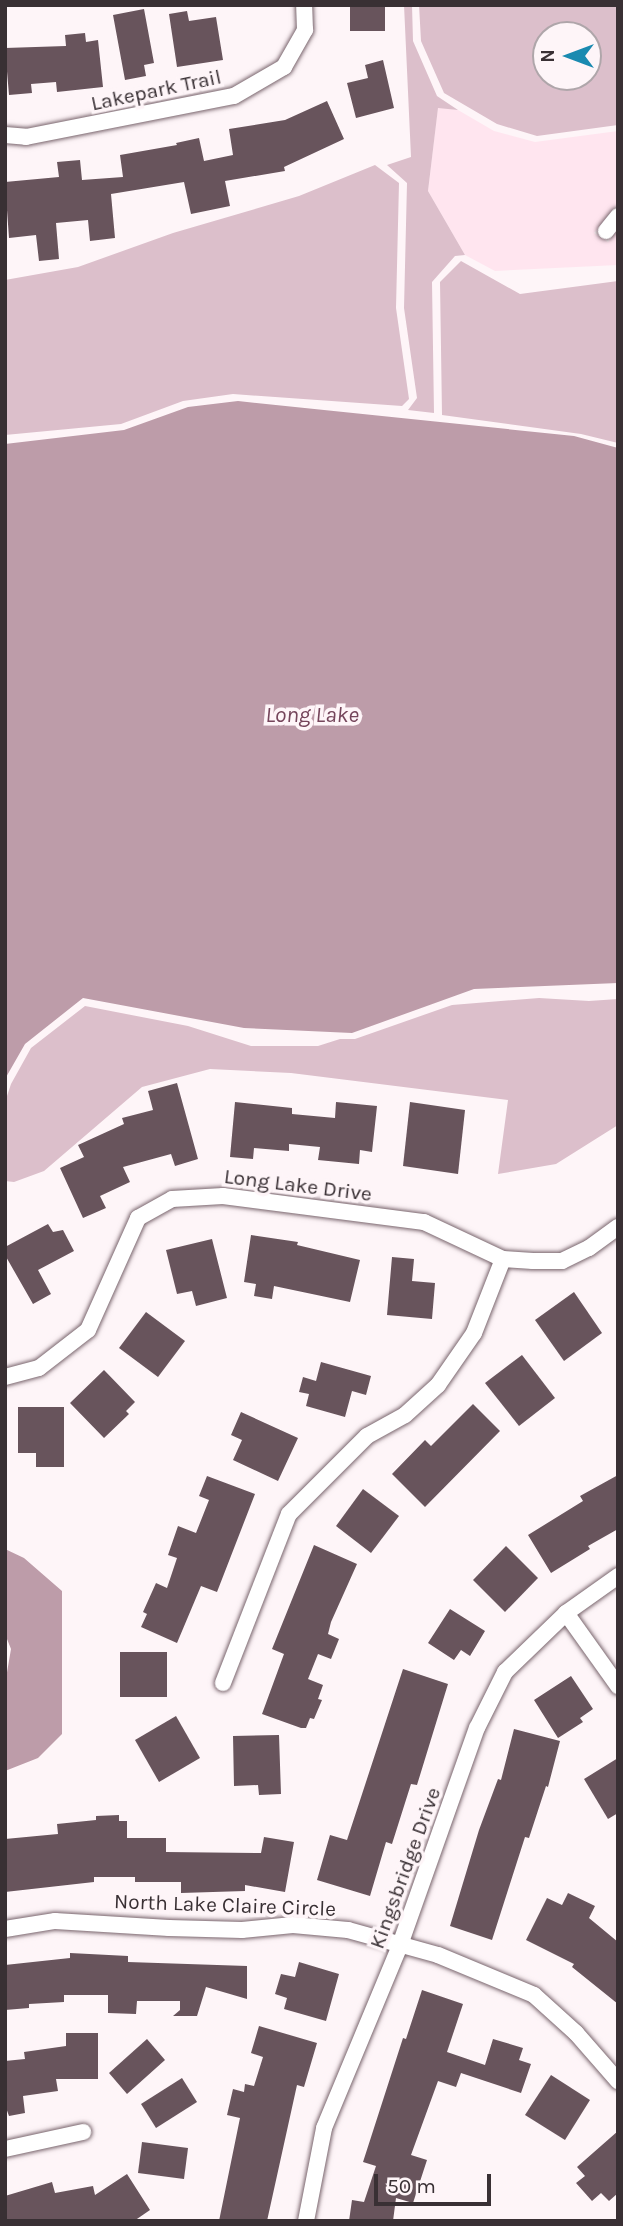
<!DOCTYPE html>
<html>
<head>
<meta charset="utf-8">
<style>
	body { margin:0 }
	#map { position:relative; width:623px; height:2226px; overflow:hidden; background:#fef5f8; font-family:Karla,sans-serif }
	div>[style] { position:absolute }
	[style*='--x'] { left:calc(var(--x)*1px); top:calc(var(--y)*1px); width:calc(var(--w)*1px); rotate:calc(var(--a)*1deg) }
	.built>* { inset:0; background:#ffe5ef }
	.green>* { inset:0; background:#dcbfcb }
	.water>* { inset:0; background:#bd9ca9 }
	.building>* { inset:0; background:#68545c }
	.roads { filter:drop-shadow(0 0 2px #79656d) drop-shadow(0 0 2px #79656d) }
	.minor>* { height:16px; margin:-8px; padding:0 8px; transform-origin:8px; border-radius:8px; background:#fff }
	span { translate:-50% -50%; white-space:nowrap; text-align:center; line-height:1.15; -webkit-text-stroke:7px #fef5f8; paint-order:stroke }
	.street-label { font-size:21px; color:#393034 }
	.water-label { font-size:23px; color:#75455b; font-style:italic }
	.frame { position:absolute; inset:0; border:7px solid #393034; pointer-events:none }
	.north { position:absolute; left:532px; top:21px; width:70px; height:70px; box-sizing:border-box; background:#fef5f8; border:2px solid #afa6aa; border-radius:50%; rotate:270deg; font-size:19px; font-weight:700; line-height:28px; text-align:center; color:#393034 }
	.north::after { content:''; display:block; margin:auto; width:24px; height:32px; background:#1a8ab0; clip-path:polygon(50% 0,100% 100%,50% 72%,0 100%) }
	.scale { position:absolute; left:374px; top:2174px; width:117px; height:32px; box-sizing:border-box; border:4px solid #393034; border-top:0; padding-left:9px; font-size:21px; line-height:24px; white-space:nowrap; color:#393034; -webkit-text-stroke:5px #fef5f8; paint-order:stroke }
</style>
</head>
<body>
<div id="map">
	<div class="built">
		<div style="clip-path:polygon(438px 107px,458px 110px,494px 131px,535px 142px,618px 131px,618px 203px,594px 233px,608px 242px,618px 230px,618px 265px,495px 271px,465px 255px,428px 191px)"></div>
	</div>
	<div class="green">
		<div style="clip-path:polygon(404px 5px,412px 5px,413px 41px,437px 96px,458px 110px,438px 108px,428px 191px,465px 255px,455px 256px,432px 282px,434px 413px,408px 410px,417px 398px,404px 308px,407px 183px,387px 165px,411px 157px)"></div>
		<div style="clip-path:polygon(evenodd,419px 5px,618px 5px,618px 125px,537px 136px,497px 124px,444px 93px,421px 41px,419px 5px,546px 35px,588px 35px,588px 77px,546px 77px,546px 35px)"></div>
		<div style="clip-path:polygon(375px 165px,399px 183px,396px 308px,409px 399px,402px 406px,233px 394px,183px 401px,121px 424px,5px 435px,5px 280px,78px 267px,173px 233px,299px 196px)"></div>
		<div style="clip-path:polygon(461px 261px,520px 294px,618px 281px,618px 443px,581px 434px,442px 415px,440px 282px)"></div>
		<div style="clip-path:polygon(539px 998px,589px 1001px,618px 999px,618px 1125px,556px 1164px,498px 1174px,508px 1100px,291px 1073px,210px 1069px,142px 1087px,44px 1171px,14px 1182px,5px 1181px,5px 1102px,11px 1084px,31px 1048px,85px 1006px,188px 1026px,251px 1046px,318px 1046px,340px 1039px,355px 1039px,452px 1005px)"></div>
	</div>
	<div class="water">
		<div style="clip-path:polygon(238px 401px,574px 436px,618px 448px,618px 983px,474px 989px,352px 1033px,244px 1028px,83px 998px,25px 1044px,5px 1079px,5px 444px,124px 430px,188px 407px)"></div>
		<div style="clip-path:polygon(5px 1549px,24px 1558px,62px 1591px,62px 1734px,38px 1758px,5px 1771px,5px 1684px,11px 1649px,5px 1634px)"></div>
	</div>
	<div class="building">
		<div style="clip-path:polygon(350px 5px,385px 5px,385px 31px,350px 31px)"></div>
		<div style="clip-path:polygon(144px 9px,154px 63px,144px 65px,146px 76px,125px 80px,113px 15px)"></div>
		<div style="clip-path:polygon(187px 11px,189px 21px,216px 17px,223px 60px,177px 67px,169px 14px)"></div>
		<div style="clip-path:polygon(85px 33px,86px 42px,98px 40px,103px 87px,57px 92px,56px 82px,31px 84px,32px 93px,9px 95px,5px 48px,66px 46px,65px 35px)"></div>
		<div style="clip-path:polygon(383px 60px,394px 108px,356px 118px,347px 83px,368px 78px,365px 65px)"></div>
		<div style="clip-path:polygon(327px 101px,344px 139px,284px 167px,285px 171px,225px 181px,230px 206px,191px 214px,184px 182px,111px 194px,115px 238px,90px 241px,88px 220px,56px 223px,59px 259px,39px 261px,36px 235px,9px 238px,5px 182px,59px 177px,57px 162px,80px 160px,82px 180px,123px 177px,120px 155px,177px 145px,176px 143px,199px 138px,204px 161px,233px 155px,229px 129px,285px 120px)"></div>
		<div style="clip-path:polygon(177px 1083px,198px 1159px,175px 1166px,171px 1154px,123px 1167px,130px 1182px,100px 1196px,106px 1208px,83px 1218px,60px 1168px,84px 1157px,78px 1145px,124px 1124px,122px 1118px,153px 1110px,148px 1091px)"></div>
		<div style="clip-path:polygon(235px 1102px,292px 1108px,292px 1114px,335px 1118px,336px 1102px,377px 1106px,372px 1152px,360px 1150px,359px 1164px,318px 1160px,320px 1147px,289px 1144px,289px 1151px,254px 1148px,253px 1159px,230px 1157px)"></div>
		<div style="clip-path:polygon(410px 1102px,465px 1110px,458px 1174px,403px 1166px)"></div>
		<div style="clip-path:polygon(48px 1224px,53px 1232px,63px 1230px,74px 1251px,38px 1270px,51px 1294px,33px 1304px,5px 1255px,5px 1247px)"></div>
		<div style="clip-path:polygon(251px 1235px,298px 1242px,297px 1245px,360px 1260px,350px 1302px,274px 1286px,272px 1299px,254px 1296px,256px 1284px,244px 1282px)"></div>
		<div style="clip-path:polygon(212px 1239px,227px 1298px,196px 1306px,192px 1291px,177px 1294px,166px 1250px)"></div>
		<div style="clip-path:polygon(392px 1257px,414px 1259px,412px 1281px,435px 1283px,432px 1319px,387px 1315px)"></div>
		<div style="clip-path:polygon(574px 1292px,602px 1333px,564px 1361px,535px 1320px)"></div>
		<div style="clip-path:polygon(146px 1312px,185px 1341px,158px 1377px,119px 1348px)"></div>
		<div style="clip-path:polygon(522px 1355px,555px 1398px,519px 1426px,485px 1383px)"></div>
		<div style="clip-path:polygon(321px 1362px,371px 1376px,366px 1395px,352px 1391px,345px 1417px,306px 1406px,309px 1394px,299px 1392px,303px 1377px,316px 1381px)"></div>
		<div style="clip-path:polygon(104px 1370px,135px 1402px,126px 1411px,129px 1414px,104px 1438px,70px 1403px)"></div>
		<div style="clip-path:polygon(473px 1404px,500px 1431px,425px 1507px,392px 1474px,425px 1440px,431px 1446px)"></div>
		<div style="clip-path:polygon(18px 1407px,64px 1407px,64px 1467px,36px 1467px,36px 1453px,18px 1453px)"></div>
		<div style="clip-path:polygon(241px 1412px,298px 1438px,278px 1481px,233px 1460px,242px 1440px,231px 1435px)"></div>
		<div style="clip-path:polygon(618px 1475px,618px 1529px,588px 1546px,590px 1549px,551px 1573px,528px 1535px,583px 1501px,580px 1496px)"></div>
		<div style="clip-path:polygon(207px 1476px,255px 1494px,217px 1592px,201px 1586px,177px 1643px,141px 1627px,147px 1614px,143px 1612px,156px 1583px,167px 1588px,177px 1558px,168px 1555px,178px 1526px,196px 1533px,209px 1500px,199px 1496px)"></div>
		<div style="clip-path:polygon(363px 1489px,399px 1516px,371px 1553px,336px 1526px)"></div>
		<div style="clip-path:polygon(314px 1545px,357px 1564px,331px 1622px,328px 1634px,339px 1639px,331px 1659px,318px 1654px,308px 1679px,323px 1685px,318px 1699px,322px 1700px,314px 1719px,310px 1718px,306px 1728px,301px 1728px,262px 1714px,284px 1654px,272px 1649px)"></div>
		<div style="clip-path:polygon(506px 1546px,538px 1578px,505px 1612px,473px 1580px)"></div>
		<div style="clip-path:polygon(450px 1609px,485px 1631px,470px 1656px,461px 1650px,454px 1660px,428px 1643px)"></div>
		<div style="clip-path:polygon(120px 1652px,167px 1652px,167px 1697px,120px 1697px)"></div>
		<div style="clip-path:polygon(403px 1669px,448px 1684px,417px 1785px,411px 1784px,392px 1844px,386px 1842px,370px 1896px,317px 1880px,330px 1835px,347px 1840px)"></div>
		<div style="clip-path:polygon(571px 1676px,593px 1709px,580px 1718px,583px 1722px,558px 1738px,534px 1700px)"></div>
		<div style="clip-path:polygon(176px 1716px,200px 1758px,159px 1782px,135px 1740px)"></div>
		<div style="clip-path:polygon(514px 1729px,560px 1741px,548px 1787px,546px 1786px,529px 1838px,525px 1837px,492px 1940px,450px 1926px,479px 1830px,498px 1779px,501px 1780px)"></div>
		<div style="clip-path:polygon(279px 1735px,281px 1794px,259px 1795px,258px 1785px,234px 1786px,233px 1736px)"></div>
		<div style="clip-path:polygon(618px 1758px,618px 1813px,608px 1819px,584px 1779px)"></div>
		<div style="clip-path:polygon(119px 1815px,119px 1821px,127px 1821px,127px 1838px,166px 1838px,166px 1852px,261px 1853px,264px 1837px,294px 1842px,285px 1892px,245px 1885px,245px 1891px,181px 1893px,181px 1882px,135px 1882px,135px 1877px,94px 1877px,94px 1882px,5px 1892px,5px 1839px,58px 1834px,57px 1824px,96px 1820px,96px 1816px)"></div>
		<div style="clip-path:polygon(568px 1893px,595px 1906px,589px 1918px,618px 1942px,618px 2004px,572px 1967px,574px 1964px,526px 1940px,547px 1898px,562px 1905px)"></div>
		<div style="clip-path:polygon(70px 1953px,128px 1956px,128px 1962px,247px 1966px,247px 1999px,206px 1987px,197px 2016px,173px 2016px,180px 2010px,180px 2001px,137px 2001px,136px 2014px,108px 2013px,108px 1995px,64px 1995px,64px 2002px,29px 2004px,29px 2008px,5px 2010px,5px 1965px,70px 1958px)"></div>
		<div style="clip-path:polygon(299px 1962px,339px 1974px,326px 2021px,284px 2009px,287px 1998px,275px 1994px,281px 1974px,295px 1977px)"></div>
		<div style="clip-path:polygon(422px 1990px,463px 2004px,447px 2052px,485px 2065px,493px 2039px,523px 2048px,519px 2060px,531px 2064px,521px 2093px,461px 2073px,456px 2087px,438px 2081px,411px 2155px,427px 2160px,413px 2203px,396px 2198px,393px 2221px,349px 2221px,352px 2200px,364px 2202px,376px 2166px,363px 2162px,403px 2038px,406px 2039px)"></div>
		<div style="clip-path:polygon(259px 2026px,317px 2043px,304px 2087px,297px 2085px,267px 2221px,219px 2221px,240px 2118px,227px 2115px,233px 2089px,244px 2092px,245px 2084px,254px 2086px,263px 2057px,251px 2053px)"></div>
		<div style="clip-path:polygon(66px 2033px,98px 2033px,98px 2079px,56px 2079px,58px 2091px,23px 2096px,25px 2113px,9px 2116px,5px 2105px,5px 2061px,25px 2059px,24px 2052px,66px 2046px)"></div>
		<div style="clip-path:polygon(147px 2039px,165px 2060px,127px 2094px,109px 2073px)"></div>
		<div style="clip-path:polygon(551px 2075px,590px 2100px,565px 2140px,525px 2115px)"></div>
		<div style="clip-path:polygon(182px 2078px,197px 2102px,156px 2128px,141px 2104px)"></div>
		<div style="clip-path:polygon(618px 2131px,618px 2193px,609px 2201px,601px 2193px,592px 2201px,576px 2183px,585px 2176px,577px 2167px)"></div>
		<div style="clip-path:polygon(142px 2142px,188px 2148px,184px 2179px,138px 2173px)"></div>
		<div style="clip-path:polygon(127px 2174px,150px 2210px,134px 2221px,5px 2221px,5px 2196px,52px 2182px,55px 2193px,93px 2186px,95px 2195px)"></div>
	</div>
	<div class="roads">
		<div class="minor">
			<div style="--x:5;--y:135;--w:21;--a:5"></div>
			<div style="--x:26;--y:137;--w:212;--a:-11.2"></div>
			<div style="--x:234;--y:96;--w:58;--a:-30.1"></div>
			<div style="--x:284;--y:67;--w:43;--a:-60.4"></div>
			<div style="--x:305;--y:30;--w:25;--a:-92"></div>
			<div style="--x:606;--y:231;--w:19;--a:-51"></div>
			<div style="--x:5;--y:1377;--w:35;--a:-15"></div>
			<div style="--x:39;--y:1368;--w:62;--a:-37.8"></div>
			<div style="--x:88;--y:1330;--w:123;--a:-65.9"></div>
			<div style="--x:138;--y:1218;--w:39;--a:-29"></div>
			<div style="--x:172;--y:1199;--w:51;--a:-3.4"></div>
			<div style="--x:223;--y:1196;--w:203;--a:7.4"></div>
			<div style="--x:424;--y:1222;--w:87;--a:25.1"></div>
			<div style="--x:503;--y:1259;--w:30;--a:4"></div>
			<div style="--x:533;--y:1261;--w:29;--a:0"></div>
			<div style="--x:562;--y:1261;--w:30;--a:-26"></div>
			<div style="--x:589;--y:1248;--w:36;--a:-36"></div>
			<div style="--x:566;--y:1613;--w:90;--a:54.5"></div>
			<div style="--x:223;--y:1683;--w:181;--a:-68.7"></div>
			<div style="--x:289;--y:1514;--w:110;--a:-45"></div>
			<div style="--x:367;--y:1436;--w:43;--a:-28.9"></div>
			<div style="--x:405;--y:1415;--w:45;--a:-42.3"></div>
			<div style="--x:438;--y:1385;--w:63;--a:-55.3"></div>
			<div style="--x:474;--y:1333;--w:79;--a:-68.6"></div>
			<div style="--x:5;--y:1929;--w:51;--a:-9.1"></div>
			<div style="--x:55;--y:1921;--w:114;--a:3.5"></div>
			<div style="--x:169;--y:1928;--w:73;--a:1.6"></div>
			<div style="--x:242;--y:1930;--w:51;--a:-5.6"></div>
			<div style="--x:293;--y:1925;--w:55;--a:5.2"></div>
			<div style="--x:348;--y:1930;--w:93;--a:15.5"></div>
			<div style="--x:438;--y:1955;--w:104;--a:22.6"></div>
			<div style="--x:534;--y:1995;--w:57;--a:42.1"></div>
			<div style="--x:576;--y:2033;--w:64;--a:48.8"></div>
			<div style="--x:5;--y:2149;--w:80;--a:-12.3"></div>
			<div style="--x:306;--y:2221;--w:95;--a:-79"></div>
			<div style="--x:324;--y:2128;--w:198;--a:-67.4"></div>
			<div style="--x:400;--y:1945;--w:230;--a:-70.5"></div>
			<div style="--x:477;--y:1728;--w:63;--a:-63.4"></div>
			<div style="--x:505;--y:1672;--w:85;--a:-44"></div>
			<div style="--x:566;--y:1613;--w:64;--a:-35.4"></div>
		</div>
	</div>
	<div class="street-label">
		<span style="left:156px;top:90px;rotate:-12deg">Lakepark Trail</span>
		<span style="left:298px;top:1185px;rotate:7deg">Long Lake Drive</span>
		<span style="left:405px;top:1868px;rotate:-70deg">Kingsbridge Drive</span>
		<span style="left:225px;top:1905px;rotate:2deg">North Lake Claire Circle</span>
	</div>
	<div class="water-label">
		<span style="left:312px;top:715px">Long Lake</span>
	</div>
	<div class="frame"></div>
	<div class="north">N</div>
	<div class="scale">50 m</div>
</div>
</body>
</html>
